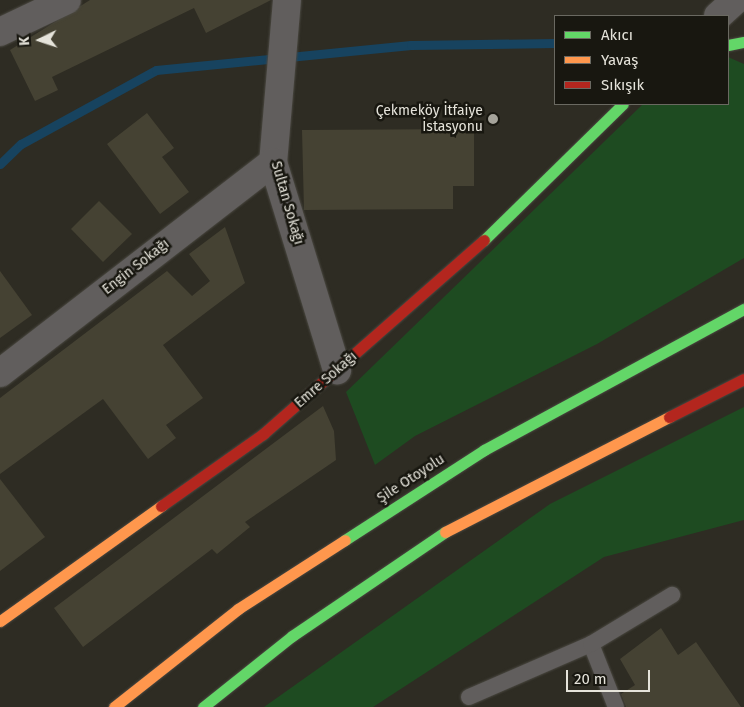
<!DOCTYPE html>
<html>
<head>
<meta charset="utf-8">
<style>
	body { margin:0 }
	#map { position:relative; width:744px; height:707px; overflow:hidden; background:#2e2c23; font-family:"Fira Sans",sans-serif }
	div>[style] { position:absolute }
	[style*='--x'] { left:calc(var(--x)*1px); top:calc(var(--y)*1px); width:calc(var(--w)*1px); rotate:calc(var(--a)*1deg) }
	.green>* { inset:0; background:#1e4b21 }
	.stream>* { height:9px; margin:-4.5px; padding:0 4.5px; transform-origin:4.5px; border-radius:4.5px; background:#17435f }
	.building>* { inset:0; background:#454233 }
	.roads { filter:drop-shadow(0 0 1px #4a4841) drop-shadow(0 0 1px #4a4841) }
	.lane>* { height:16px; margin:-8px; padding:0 8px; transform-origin:8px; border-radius:8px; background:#615e5d }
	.street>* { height:28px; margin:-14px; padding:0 14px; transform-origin:14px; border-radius:14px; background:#615e5d }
	.fast>* { height:11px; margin:-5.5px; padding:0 5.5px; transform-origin:5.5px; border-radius:5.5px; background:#63d668 }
	.slow>* { height:11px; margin:-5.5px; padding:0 5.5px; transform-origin:5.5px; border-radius:5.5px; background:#ff974d }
	.jam>* { height:11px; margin:-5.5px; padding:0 5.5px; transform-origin:5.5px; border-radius:5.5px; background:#b3261e }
	.dots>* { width:14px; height:14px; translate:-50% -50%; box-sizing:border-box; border:2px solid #181710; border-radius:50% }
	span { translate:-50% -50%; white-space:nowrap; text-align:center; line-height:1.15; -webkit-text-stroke:5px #181710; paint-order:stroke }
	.poi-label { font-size:14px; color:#e5e3da }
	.right { translate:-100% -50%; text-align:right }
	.street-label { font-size:14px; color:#e5e3da }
	.legend { position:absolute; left:554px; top:15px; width:175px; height:90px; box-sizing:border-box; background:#181710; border:1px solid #6a6961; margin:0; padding:6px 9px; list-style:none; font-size:15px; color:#e5e3da }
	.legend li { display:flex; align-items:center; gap:10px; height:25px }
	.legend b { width:25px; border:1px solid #6a6961 }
	.north { position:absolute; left:15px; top:15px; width:50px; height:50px; -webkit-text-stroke:4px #181710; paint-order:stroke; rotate:266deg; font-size:14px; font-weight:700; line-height:20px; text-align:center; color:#e5e3da }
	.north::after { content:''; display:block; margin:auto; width:18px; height:22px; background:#e5e3da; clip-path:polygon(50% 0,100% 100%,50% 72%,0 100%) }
	.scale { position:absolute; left:566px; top:670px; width:84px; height:22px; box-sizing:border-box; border:2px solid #e5e3da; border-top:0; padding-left:6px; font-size:15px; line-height:18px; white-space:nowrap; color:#e5e3da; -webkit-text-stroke:4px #181710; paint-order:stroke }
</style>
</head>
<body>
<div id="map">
	<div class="green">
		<div style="clip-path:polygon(728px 57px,744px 64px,744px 258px,597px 344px,415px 436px,375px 465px,346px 392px,643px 104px,728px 104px)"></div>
		<div style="clip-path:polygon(744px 407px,744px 520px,604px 557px,373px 707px,264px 707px,550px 504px)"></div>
	</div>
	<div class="stream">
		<div style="--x:0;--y:164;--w:29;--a:-44"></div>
		<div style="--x:21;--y:144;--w:154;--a:-28.7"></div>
		<div style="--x:156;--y:70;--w:256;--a:-5.6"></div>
		<div style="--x:411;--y:45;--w:144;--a:-0.8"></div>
	</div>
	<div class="building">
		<div style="clip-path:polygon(90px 0,271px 0,206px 33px,194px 8px,52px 77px,58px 90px,35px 101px,10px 50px)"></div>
		<div style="clip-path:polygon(147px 113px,174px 148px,162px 157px,189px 192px,160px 214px,107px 144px)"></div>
		<div style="clip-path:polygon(474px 129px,474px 186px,453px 186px,453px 209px,304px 210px,302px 130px)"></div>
		<div style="clip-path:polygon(99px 201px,132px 234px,103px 262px,71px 229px)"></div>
		<div style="clip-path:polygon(225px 227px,245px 283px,163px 345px,203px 398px,166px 425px,176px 438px,148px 459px,103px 399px,0 474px,0 398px,167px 271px,192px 296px,210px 281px,189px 254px)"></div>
		<div style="clip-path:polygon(0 271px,32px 315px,0 338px)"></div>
		<div style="clip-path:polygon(323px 406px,334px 431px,336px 460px,245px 522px,250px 527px,217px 554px,212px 549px,83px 647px,54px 608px)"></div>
		<div style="clip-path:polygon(0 479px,45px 537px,0 571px)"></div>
		<div style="clip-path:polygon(661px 628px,678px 655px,696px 642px,741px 707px,626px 707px,621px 694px,635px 685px,620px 659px)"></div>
	</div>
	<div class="roads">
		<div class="lane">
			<div style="--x:591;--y:644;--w:68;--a:68.4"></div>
			<div style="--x:469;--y:697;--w:133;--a:-23.5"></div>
			<div style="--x:591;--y:644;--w:95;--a:-31.2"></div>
		</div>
		<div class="street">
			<div style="--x:287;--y:0;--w:163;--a:94.9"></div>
			<div style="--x:273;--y:162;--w:218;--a:72.9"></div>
			<div style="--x:718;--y:16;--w:24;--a:-42"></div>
			<div style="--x:0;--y:32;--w:74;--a:-25.5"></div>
			<div style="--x:0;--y:373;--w:345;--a:-37.7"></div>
		</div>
		<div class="fast">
			<div style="--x:728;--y:45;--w:16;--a:-11"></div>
			<div style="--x:484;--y:240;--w:194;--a:-44.4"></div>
			<div style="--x:345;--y:540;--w:166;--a:-32.9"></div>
			<div style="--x:484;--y:450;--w:296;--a:-28.5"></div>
			<div style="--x:203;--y:707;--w:114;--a:-38.6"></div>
			<div style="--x:292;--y:636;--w:185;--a:-34.2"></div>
		</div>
		<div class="slow">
			<div style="--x:445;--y:532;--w:252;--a:-27.2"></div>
			<div style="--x:0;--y:621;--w:198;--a:-35.5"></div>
			<div style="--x:114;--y:707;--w:158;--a:-38.3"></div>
			<div style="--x:238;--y:609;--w:127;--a:-32.8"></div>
		</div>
		<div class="jam">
			<div style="--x:669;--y:417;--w:84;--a:-26.9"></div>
			<div style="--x:161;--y:506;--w:125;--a:-35.2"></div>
			<div style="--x:263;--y:434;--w:294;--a:-41.3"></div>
		</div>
	</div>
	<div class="dots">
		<div style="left:493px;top:119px;background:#a5a39a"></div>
	</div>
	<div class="poi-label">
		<span class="right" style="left:483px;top:119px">Çekmeköy İtfaiye<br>İstasyonu</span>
	</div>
	<div class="street-label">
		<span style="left:287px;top:203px;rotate:74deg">Sultan Sokağı</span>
		<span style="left:136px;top:267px;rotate:-38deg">Engin Sokağı</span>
		<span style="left:326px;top:380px;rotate:-41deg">Emre Sokağı</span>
		<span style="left:411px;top:479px;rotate:-33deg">Şile Otoyolu</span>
	</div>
	<ul class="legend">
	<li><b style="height:6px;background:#63d668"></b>Akıcı</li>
	<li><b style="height:6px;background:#ff974d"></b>Yavaş</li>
	<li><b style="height:6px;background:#b3261e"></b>Sıkışık</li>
	</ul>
	<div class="north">K</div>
	<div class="scale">20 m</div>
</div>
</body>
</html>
